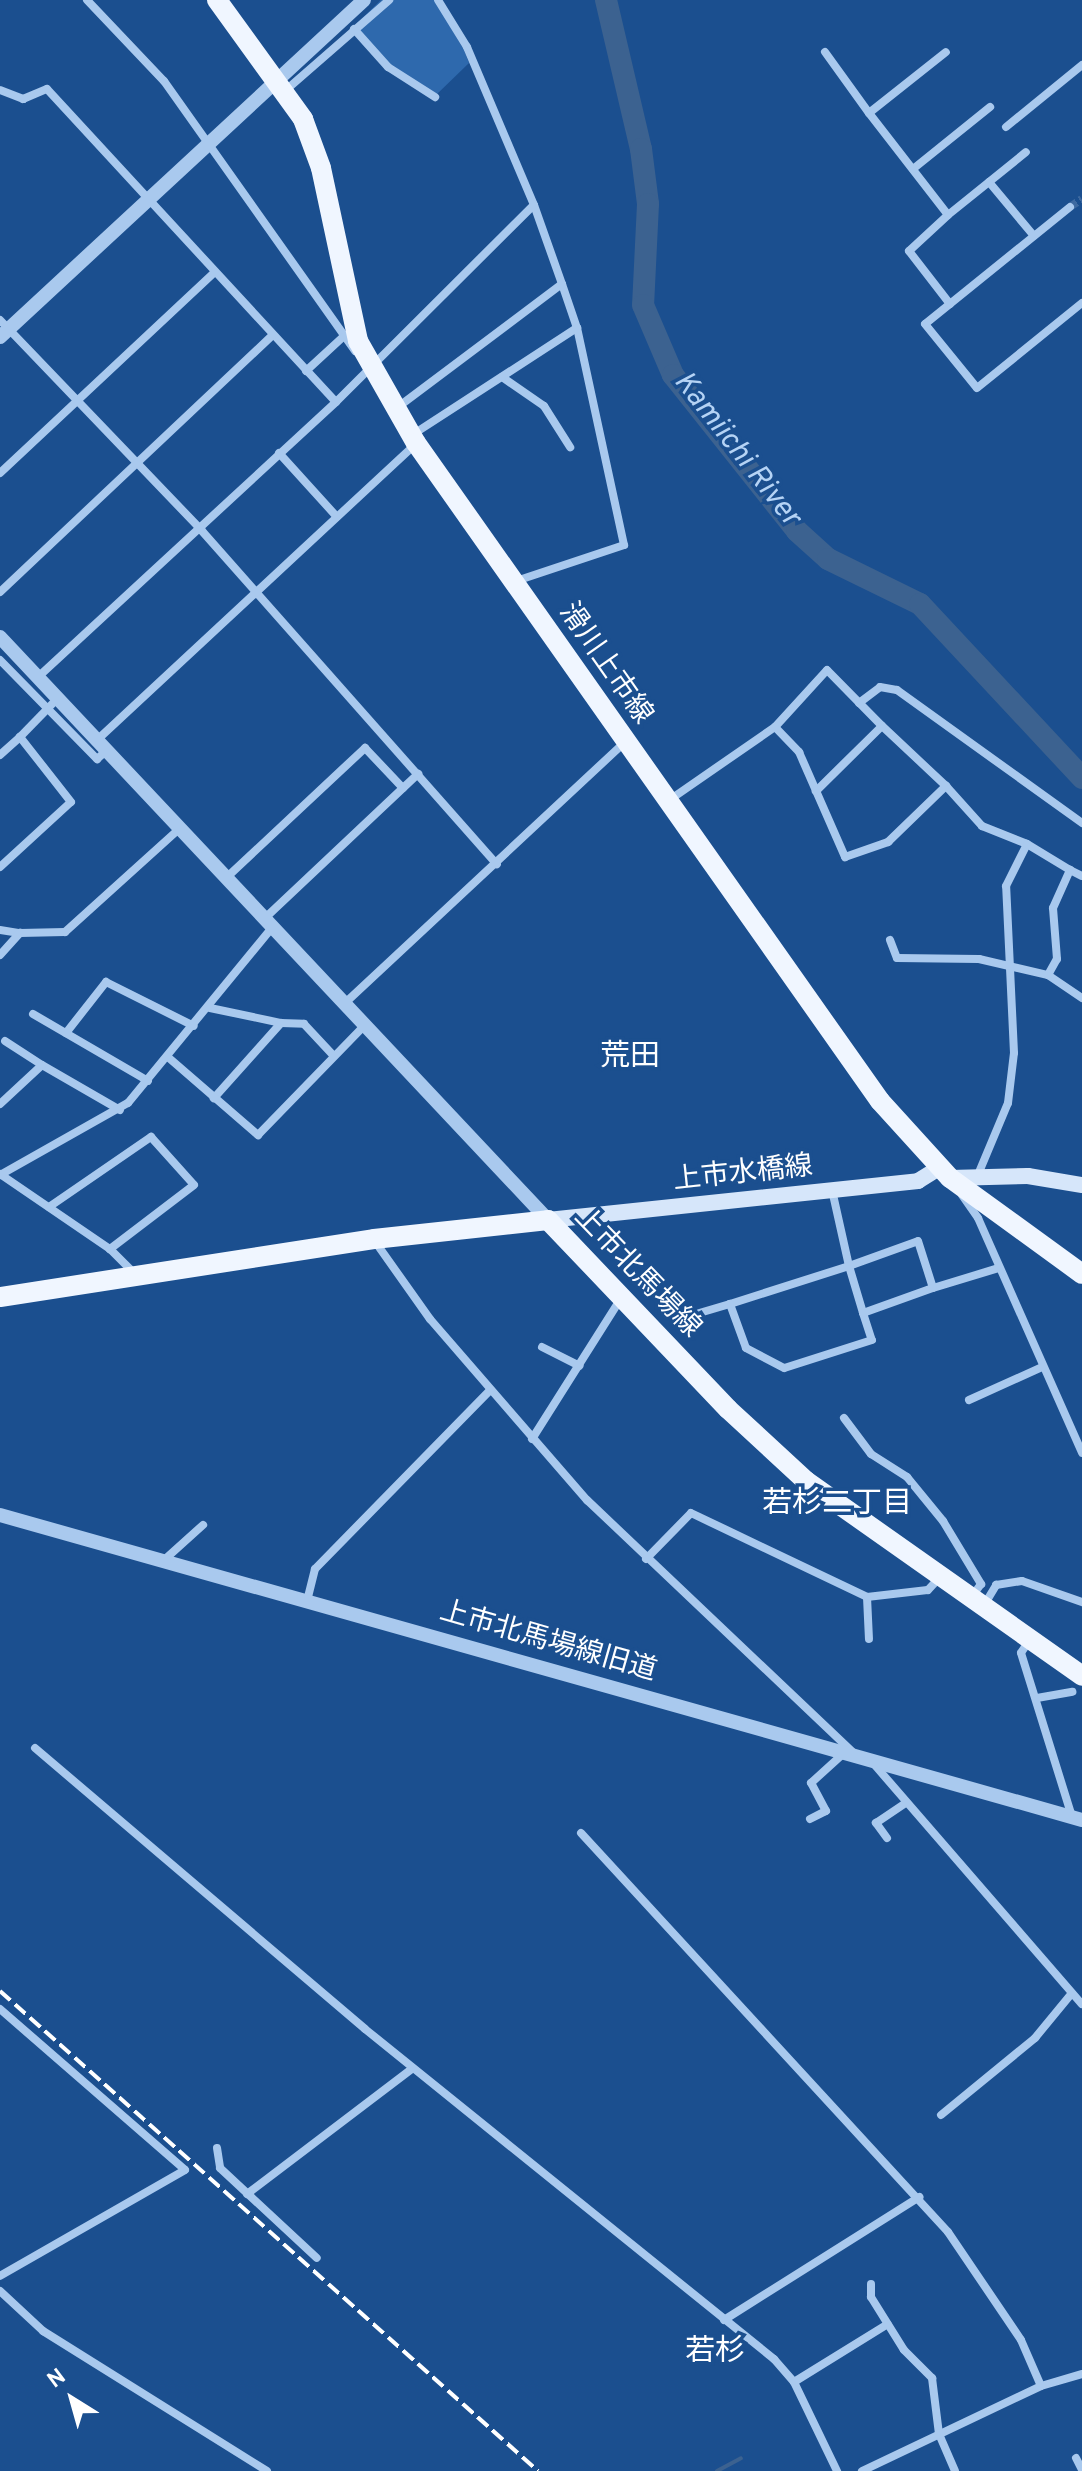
<!DOCTYPE html>
<html>
<head>
<meta charset="utf-8">
<style>
	body { margin:0 }
	#map { position:relative; width:1082px; height:2471px; overflow:hidden; background:#1b4f8f; font-family:Overpass,"Noto Sans JP",sans-serif }
	div>[style] { position:absolute }
	[style*='--x'] { left:calc(var(--x)*1px); top:calc(var(--y)*1px); width:calc(var(--w)*1px); rotate:calc(var(--a)*1deg) }
	.green>* { inset:0; background:#2e69ad }
	.stream>* { height:4px; margin:-2px; padding:0 2px; transform-origin:2px; border-radius:2px; background:#3c6290 }
	.river>* { height:22px; margin:-11px; padding:0 11px; transform-origin:11px; border-radius:11px; background:#3c6290 }
	.minor-tunnel>* { height:8px; margin-top:-4px; transform-origin:0; background:repeating-linear-gradient(90deg,#3d69a0 0 8px,transparent 0 12px) }
	.minor>* { height:8px; margin:-4px; padding:0 4px; transform-origin:4px; border-radius:4px; background:#a9c9ee }
	.tertiary>* { height:14px; margin:-7px; padding:0 7px; transform-origin:7px; border-radius:7px; background:#a9c9ee }
	.secondary>* { height:16px; margin:-8px; padding:0 8px; transform-origin:8px; border-radius:8px; background:#d6e6fa }
	.primary>* { height:20px; margin:-10px; padding:0 10px; transform-origin:10px; border-radius:10px; background:#f0f6ff }
	.rail>* { height:4px; margin-top:-2px; transform-origin:0; background:repeating-linear-gradient(90deg,#fff 0 14px,transparent 0 20px) }
	span { translate:-50% -50%; white-space:nowrap; text-align:center; line-height:1.15; -webkit-text-stroke:7px #1b4f8f; paint-order:stroke }
	.street-label { font-size:28px; color:#fff }
	.water-label { font-size:30px; color:#b5d3f5; font-style:italic }
	.neighbourhood-label { font-size:30px; color:#fff }
	.north { position:absolute; left:32px; top:2359px; width:80px; height:80px; -webkit-text-stroke:6px #1b4f8f; paint-order:stroke; rotate:323deg; font-size:22px; font-weight:700; line-height:32px; text-align:center; color:#fff }
	.north::after { content:''; display:block; margin:auto; width:28px; height:36px; background:#fff; clip-path:polygon(50% 0,100% 100%,50% 72%,0 100%) }
</style>
</head>
<body>
<div id="map">
	<div class="green">
		<div style="clip-path:polygon(381px 0,435px 0,464px 50px,469px 63px,436px 95px,393px 68px,354px 26px)"></div>
	</div>
	<div class="stream">
		<div style="--x:717;--y:2471;--w:27;--a:-28"></div>
	</div>
	<div class="river">
		<div style="--x:606;--y:0;--w:153;--a:76.8"></div>
		<div style="--x:641;--y:149;--w:55;--a:82.7"></div>
		<div style="--x:648;--y:204;--w:101;--a:92.8"></div>
		<div style="--x:643;--y:305;--w:76;--a:66.8"></div>
		<div style="--x:673;--y:375;--w:199;--a:51.5"></div>
		<div style="--x:797;--y:531;--w:42;--a:42.1"></div>
		<div style="--x:828;--y:559;--w:102;--a:26.1"></div>
		<div style="--x:920;--y:604;--w:238;--a:47"></div>
	</div>
	<div class="minor-tunnel">
		<div style="--x:1070;--y:207;--w:14;--a:-34"></div>
	</div>
	<div class="minor">
		<div style="--x:87;--y:0;--w:112;--a:46.5"></div>
		<div style="--x:164;--y:81;--w:331;--a:54.7"></div>
		<div style="--x:354;--y:29;--w:51;--a:48.2"></div>
		<div style="--x:388;--y:67;--w:56;--a:32.6"></div>
		<div style="--x:825;--y:52;--w:75;--a:54.2"></div>
		<div style="--x:869;--y:113;--w:98;--a:-38.4"></div>
		<div style="--x:0;--y:90;--w:25;--a:21"></div>
		<div style="--x:23;--y:99;--w:26;--a:-23"></div>
		<div style="--x:47;--y:89;--w:426;--a:47.3"></div>
		<div style="--x:336;--y:402;--w:408;--a:137.3"></div>
		<div style="--x:286;--y:90;--w:137;--a:-41.1"></div>
		<div style="--x:869;--y:113;--w:129;--a:52.2"></div>
		<div style="--x:948;--y:215;--w:100;--a:-38.9"></div>
		<div style="--x:1006;--y:127;--w:98;--a:-39.2"></div>
		<div style="--x:913;--y:169;--w:99;--a:-38.8"></div>
		<div style="--x:989;--y:182;--w:70;--a:50.2"></div>
		<div style="--x:1070;--y:207;--w:186;--a:141.1"></div>
		<div style="--x:925;--y:324;--w:82;--a:50.9"></div>
		<div style="--x:977;--y:388;--w:135;--a:-39"></div>
		<div style="--x:948;--y:215;--w:53;--a:137.3"></div>
		<div style="--x:909;--y:251;--w:67;--a:52.3"></div>
		<div style="--x:0;--y:320;--w:292;--a:46.2"></div>
		<div style="--x:202;--y:531;--w:445;--a:48.5"></div>
		<div style="--x:306;--y:371;--w:50;--a:-42.6"></div>
		<div style="--x:502;--y:377;--w:51;--a:34.6"></div>
		<div style="--x:544;--y:406;--w:49;--a:57.6"></div>
		<div style="--x:336;--y:402;--w:279;--a:-44.9"></div>
		<div style="--x:534;--y:205;--w:172;--a:-113"></div>
		<div style="--x:467;--y:47;--w:55;--a:-121.7"></div>
		<div style="--x:398;--y:407;--w:205;--a:-36.9"></div>
		<div style="--x:562;--y:284;--w:84;--a:-109.5"></div>
		<div style="--x:412;--y:435;--w:197;--a:-33"></div>
		<div style="--x:577;--y:328;--w:46;--a:-108.8"></div>
		<div style="--x:279;--y:453;--w:86;--a:47.8"></div>
		<div style="--x:0;--y:473;--w:294;--a:-43.1"></div>
		<div style="--x:516;--y:581;--w:114;--a:-18.4"></div>
		<div style="--x:624;--y:545;--w:222;--a:-102.2"></div>
		<div style="--x:0;--y:592;--w:374;--a:-43.3"></div>
		<div style="--x:0;--y:660;--w:139;--a:45.6"></div>
		<div style="--x:97;--y:759;--w:11;--a:-41"></div>
		<div style="--x:859;--y:703;--w:26;--a:-37"></div>
		<div style="--x:880;--y:687;--w:17;--a:10"></div>
		<div style="--x:897;--y:690;--w:228;--a:35.7"></div>
		<div style="--x:775;--y:727;--w:77;--a:-47.6"></div>
		<div style="--x:827;--y:670;--w:78;--a:45.5"></div>
		<div style="--x:96;--y:741;--w:434;--a:-42.9"></div>
		<div style="--x:0;--y:755;--w:27;--a:-42"></div>
		<div style="--x:946;--y:786;--w:54;--a:48"></div>
		<div style="--x:982;--y:826;--w:48;--a:21.8"></div>
		<div style="--x:668;--y:801;--w:130;--a:-34.7"></div>
		<div style="--x:775;--y:727;--w:35;--a:46"></div>
		<div style="--x:799;--y:752;--w:115;--a:66.3"></div>
		<div style="--x:845;--y:857;--w:46;--a:-19.2"></div>
		<div style="--x:888;--y:842;--w:81;--a:-44"></div>
		<div style="--x:946;--y:786;--w:88;--a:-136.8"></div>
		<div style="--x:882;--y:726;--w:93;--a:135.4"></div>
		<div style="--x:0;--y:867;--w:96;--a:-42.5"></div>
		<div style="--x:71;--y:802;--w:83;--a:-128.1"></div>
		<div style="--x:20;--y:737;--w:52;--a:-45.8"></div>
		<div style="--x:225;--y:879;--w:192;--a:-43.1"></div>
		<div style="--x:365;--y:748;--w:55;--a:46.5"></div>
		<div style="--x:403;--y:788;--w:21;--a:-43"></div>
		<div style="--x:264;--y:919;--w:191;--a:-43.3"></div>
		<div style="--x:0;--y:930;--w:20;--a:9"></div>
		<div style="--x:890;--y:940;--w:19;--a:69"></div>
		<div style="--x:897;--y:958;--w:82;--a:0.7"></div>
		<div style="--x:979;--y:959;--w:71;--a:13.1"></div>
		<div style="--x:1048;--y:975;--w:41;--a:34.1"></div>
		<div style="--x:0;--y:955;--w:30;--a:-48"></div>
		<div style="--x:20;--y:933;--w:45;--a:-1.3"></div>
		<div style="--x:65;--y:932;--w:152;--a:-42.1"></div>
		<div style="--x:1048;--y:975;--w:18;--a:-61"></div>
		<div style="--x:1057;--y:959;--w:51;--a:-94.5"></div>
		<div style="--x:1053;--y:908;--w:42;--a:-65.9"></div>
		<div style="--x:1070;--y:870;--w:13;--a:27"></div>
		<div style="--x:344;--y:1004;--w:384;--a:-43"></div>
		<div style="--x:210;--y:1008;--w:73;--a:11.9"></div>
		<div style="--x:281;--y:1023;--w:101;--a:131.8"></div>
		<div style="--x:33;--y:1014;--w:133;--a:30.2"></div>
		<div style="--x:281;--y:1023;--w:23;--a:2"></div>
		<div style="--x:304;--y:1024;--w:42;--a:46.9"></div>
		<div style="--x:66;--y:1033;--w:65;--a:-51.9"></div>
		<div style="--x:106;--y:982;--w:98;--a:26.6"></div>
		<div style="--x:169;--y:1058;--w:118;--a:40.9"></div>
		<div style="--x:258;--y:1135;--w:152;--a:-45.8"></div>
		<div style="--x:42;--y:1065;--w:90;--a:30"></div>
		<div style="--x:0;--y:1104;--w:57;--a:-42.9"></div>
		<div style="--x:42;--y:1065;--w:44;--a:-147"></div>
		<div style="--x:0;--y:1174;--w:133;--a:34.3"></div>
		<div style="--x:110;--y:1249;--w:37;--a:45"></div>
		<div style="--x:0;--y:1175;--w:147;--a:-29.4"></div>
		<div style="--x:128;--y:1103;--w:225;--a:-50.6"></div>
		<div style="--x:977;--y:1177;--w:80;--a:-67.3"></div>
		<div style="--x:1008;--y:1103;--w:50;--a:-83.2"></div>
		<div style="--x:1014;--y:1053;--w:167;--a:-92.7"></div>
		<div style="--x:1006;--y:886;--w:47;--a:-63.4"></div>
		<div style="--x:1027;--y:844;--w:50;--a:31.2"></div>
		<div style="--x:832;--y:1190;--w:78;--a:77.4"></div>
		<div style="--x:849;--y:1266;--w:73;--a:-19.9"></div>
		<div style="--x:918;--y:1241;--w:49;--a:72.3"></div>
		<div style="--x:933;--y:1288;--w:69;--a:-16.9"></div>
		<div style="--x:962;--y:1195;--w:28;--a:55"></div>
		<div style="--x:978;--y:1218;--w:257;--a:66.1"></div>
		<div style="--x:49;--y:1207;--w:124;--a:-34.5"></div>
		<div style="--x:151;--y:1137;--w:64;--a:48.1"></div>
		<div style="--x:194;--y:1185;--w:106;--a:142.7"></div>
		<div style="--x:374;--y:1240;--w:97;--a:54.7"></div>
		<div style="--x:430;--y:1319;--w:240;--a:49.1"></div>
		<div style="--x:587;--y:1500;--w:369;--a:43.5"></div>
		<div style="--x:863;--y:1313;--w:28;--a:72"></div>
		<div style="--x:872;--y:1340;--w:92;--a:162.3"></div>
		<div style="--x:784;--y:1368;--w:43;--a:-152.2"></div>
		<div style="--x:746;--y:1348;--w:47;--a:-110"></div>
		<div style="--x:730;--y:1304;--w:125;--a:-17.7"></div>
		<div style="--x:849;--y:1266;--w:49;--a:73.4"></div>
		<div style="--x:863;--y:1313;--w:74;--a:-19.7"></div>
		<div style="--x:679;--y:1319;--w:53;--a:-16.4"></div>
		<div style="--x:542;--y:1347;--w:42;--a:26.6"></div>
		<div style="--x:969;--y:1400;--w:80;--a:-24.3"></div>
		<div style="--x:844;--y:1418;--w:45;--a:53.1"></div>
		<div style="--x:871;--y:1454;--w:43;--a:32.6"></div>
		<div style="--x:907;--y:1477;--w:57;--a:50.7"></div>
		<div style="--x:943;--y:1521;--w:74;--a:58.9"></div>
		<div style="--x:981;--y:1584;--w:17;--a:126"></div>
		<div style="--x:532;--y:1439;--w:167;--a:-57.7"></div>
		<div style="--x:646;--y:1559;--w:64;--a:-45.6"></div>
		<div style="--x:691;--y:1513;--w:195;--a:25.5"></div>
		<div style="--x:867;--y:1597;--w:61;--a:-6.5"></div>
		<div style="--x:928;--y:1590;--w:16;--a:-47"></div>
		<div style="--x:163;--y:1561;--w:54;--a:-42"></div>
		<div style="--x:867;--y:1597;--w:42;--a:87.3"></div>
		<div style="--x:307;--y:1601;--w:33;--a:-76"></div>
		<div style="--x:315;--y:1569;--w:250;--a:-45.6"></div>
		<div style="--x:983;--y:1607;--w:26;--a:-59"></div>
		<div style="--x:996;--y:1585;--w:26;--a:-9"></div>
		<div style="--x:1022;--y:1581;--w:64;--a:19.3"></div>
		<div style="--x:1029;--y:1641;--w:14;--a:124"></div>
		<div style="--x:1021;--y:1653;--w:172;--a:72.7"></div>
		<div style="--x:1037;--y:1698;--w:36;--a:-10"></div>
		<div style="--x:35;--y:1748;--w:433;--a:40.4"></div>
		<div style="--x:365;--y:2029;--w:526;--a:38.9"></div>
		<div style="--x:774;--y:2359;--w:30;--a:49"></div>
		<div style="--x:794;--y:2382;--w:99;--a:64.2"></div>
		<div style="--x:873;--y:1763;--w:319;--a:49.1"></div>
		<div style="--x:810;--y:1819;--w:18;--a:-27"></div>
		<div style="--x:826;--y:1811;--w:32;--a:-118"></div>
		<div style="--x:811;--y:1783;--w:45;--a:-42.3"></div>
		<div style="--x:581;--y:1833;--w:542;--a:47.39"></div>
		<div style="--x:948;--y:2232;--w:130;--a:55.9"></div>
		<div style="--x:1021;--y:2340;--w:50;--a:66.5"></div>
		<div style="--x:887;--y:1838;--w:19;--a:-126"></div>
		<div style="--x:876;--y:1823;--w:34;--a:-34"></div>
		<div style="--x:0;--y:2009;--w:245;--a:41"></div>
		<div style="--x:185;--y:2170;--w:213;--a:150.2"></div>
		<div style="--x:941;--y:2115;--w:122;--a:-39.3"></div>
		<div style="--x:1035;--y:2038;--w:58;--a:-50.6"></div>
		<div style="--x:217;--y:2148;--w:20;--a:81"></div>
		<div style="--x:220;--y:2168;--w:132;--a:42.9"></div>
		<div style="--x:247;--y:2194;--w:208;--a:-37.2"></div>
		<div style="--x:871;--y:2284;--w:13;--a:90"></div>
		<div style="--x:871;--y:2297;--w:62;--a:58.1"></div>
		<div style="--x:904;--y:2350;--w:40;--a:45"></div>
		<div style="--x:932;--y:2378;--w:56;--a:82.9"></div>
		<div style="--x:939;--y:2434;--w:40;--a:66.6"></div>
		<div style="--x:0;--y:2291;--w:59;--a:42.9"></div>
		<div style="--x:43;--y:2331;--w:264;--a:32"></div>
		<div style="--x:724;--y:2320;--w:231;--a:-32.2"></div>
		<div style="--x:794;--y:2382;--w:110;--a:-31.7"></div>
		<div style="--x:1076;--y:2458;--w:13;--a:63"></div>
		<div style="--x:862;--y:2471;--w:198;--a:-25.4"></div>
		<div style="--x:1041;--y:2386;--w:43;--a:-16.3"></div>
	</div>
	<div class="tertiary">
		<div style="--x:0;--y:337;--w:496;--a:-42.8"></div>
		<div style="--x:0;--y:637;--w:800;--a:46.77"></div>
		<div style="--x:0;--y:1515;--w:1124;--a:15.74"></div>
	</div>
	<div class="secondary">
		<div style="--x:950;--y:1178;--w:78;--a:-1.5"></div>
		<div style="--x:1028;--y:1176;--w:55;--a:9.5"></div>
		<div style="--x:548;--y:1220;--w:372;--a:-6"></div>
		<div style="--x:918;--y:1181;--w:26;--a:-32"></div>
	</div>
	<div class="primary">
		<div style="--x:217;--y:0;--w:147;--a:54.1"></div>
		<div style="--x:303;--y:119;--w:52;--a:69.8"></div>
		<div style="--x:321;--y:168;--w:177;--a:77.9"></div>
		<div style="--x:358;--y:341;--w:117;--a:60.4"></div>
		<div style="--x:416;--y:443;--w:805;--a:54.81"></div>
		<div style="--x:880;--y:1101;--w:104;--a:47.7"></div>
		<div style="--x:950;--y:1178;--w:163;--a:36"></div>
		<div style="--x:0;--y:1297;--w:378;--a:-8.8"></div>
		<div style="--x:374;--y:1239;--w:175;--a:-6.2"></div>
		<div style="--x:548;--y:1220;--w:261;--a:46.4"></div>
		<div style="--x:728;--y:1409;--w:106;--a:42.7"></div>
		<div style="--x:806;--y:1481;--w:338;--a:35.2"></div>
	</div>
	<div class="rail">
		<div style="--x:0;--y:1991;--w:721;--a:41.74"></div>
	</div>
	<div class="street-label">
		<span style="left:605px;top:664px;rotate:55deg">滑川上市線</span>
		<span style="left:743px;top:1174px;rotate:-6deg">上市水橋線</span>
		<span style="left:637px;top:1273px;rotate:46deg">上市北馬場線</span>
		<span style="left:548px;top:1642px;rotate:16deg">上市北馬場線旧道</span>
	</div>
	<div class="water-label">
		<span style="left:736px;top:450px;rotate:52deg">Kamiichi River</span>
	</div>
	<div class="neighbourhood-label">
		<span style="left:630px;top:1058px">荒田</span>
		<span style="left:837px;top:1505px">若杉二丁目</span>
		<span style="left:715px;top:2353px">若杉</span>
	</div>
	<div class="north">N</div>
</div>
</body>
</html>
